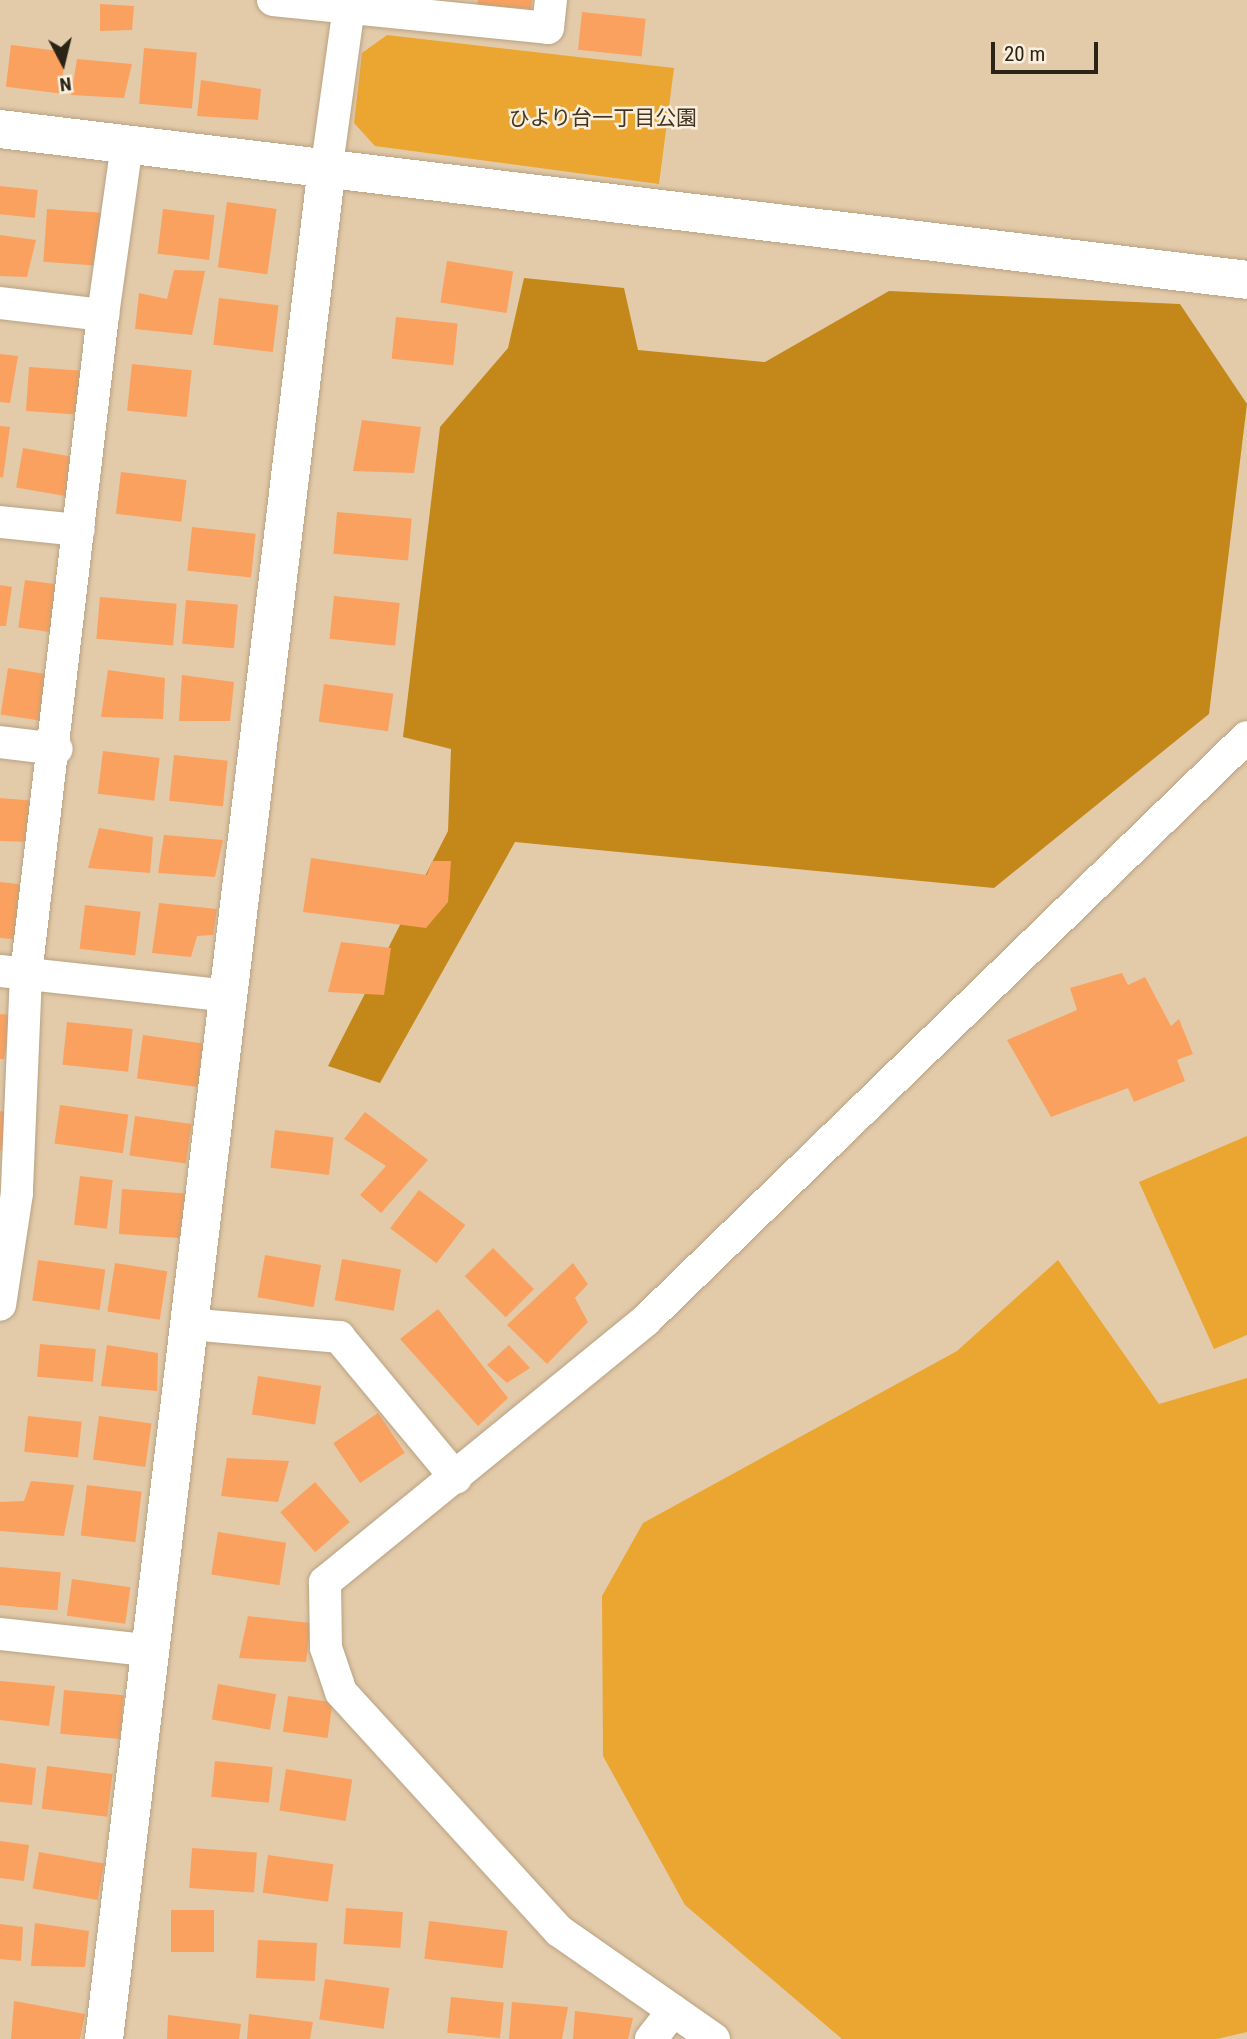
<!DOCTYPE html>
<html>
<head>
<meta charset="utf-8">
<style>
	body { margin:0 }
	#map { position:relative; width:1247px; height:2039px; overflow:hidden; background:#e3cbaa; font-family:"Roboto Condensed","Noto Sans JP",sans-serif }
	div>[style] { position:absolute }
	[style*='--x'] { left:calc(var(--x)*1px); top:calc(var(--y)*1px); width:calc(var(--w)*1px); rotate:calc(var(--a)*1deg) }
	.green>* { inset:0; background:#eaa631 }
	.forest>* { inset:0; background:#c4881a }
	.building>* { inset:0; background:#faa15f; transform-origin:0 0 }
	.roads { filter:drop-shadow(0 0 2px #b9a282) drop-shadow(0 0 2px #b9a282) }
	.minor>* { height:32px; margin:-16px; padding:0 16px; transform-origin:16px; border-radius:16px; background:#fff }
	.tertiary>* { height:38px; margin:-19px; padding:0 19px; transform-origin:19px; border-radius:19px; background:#fff }
	span { translate:-50% -50%; white-space:nowrap; text-align:center; line-height:1.15; -webkit-text-stroke:5px #faeedd; paint-order:stroke }
	.park-label { font-size:21px; color:#42341f }
	.north { position:absolute; left:28px; top:28px; width:70px; height:70px; -webkit-text-stroke:5px #faeedd; paint-order:stroke; rotate:173deg; font-size:19px; font-weight:700; line-height:28px; text-align:center; color:#2c2317 }
	.north::after { content:''; display:block; margin:auto; width:24px; height:32px; background:#2c2317; clip-path:polygon(50% 0,100% 100%,50% 72%,0 100%) }
	.scale { position:absolute; left:991px; top:42px; width:107px; height:32px; box-sizing:border-box; border:4px solid #2c2317; border-top:0; padding-left:9px; font-size:21px; line-height:24px; white-space:nowrap; color:#2c2317; -webkit-text-stroke:5px #faeedd; paint-order:stroke }
</style>
</head>
<body>
<div id="map">
	<div class="green">
		<div style="clip-path:polygon(387px 35px,674px 68px,659px 184px,375px 146px,354px 123px,362px 53px)"></div>
		<div style="clip-path:polygon(1247px 1136px,1247px 1335px,1214px 1349px,1139px 1182px)"></div>
		<div style="clip-path:polygon(1058px 1260px,1159px 1404px,1247px 1378px,1247px 2032px,1217px 2039px,842px 2039px,685px 1905px,603px 1756px,602px 1596px,643px 1523px,957px 1351px)"></div>
	</div>
	<div class="forest">
		<div style="clip-path:polygon(524px 278px,624px 288px,638px 350px,765px 362px,889px 291px,1180px 304px,1247px 404px,1209px 714px,994px 888px,515px 842px,380px 1083px,328px 1066px,448px 831px,451px 749px,403px 737px,440px 427px,508px 348px)"></div>
	</div>
	<div class="building">
		<div style="clip-path:polygon(478px 0,532px 0,531px 9px,477px 5px)"></div>
		<div style="clip-path:polygon(100px 4px,134px 6px,132px 30px,100px 31px)"></div>
		<div style="left:582px;top:12px;width:64px;height:38px;rotate:6deg"></div>
		<div style="left:11px;top:45px;width:55px;height:42px;rotate:7deg"></div>
		<div style="left:144px;top:48px;width:53px;height:56px;rotate:5deg"></div>
		<div style="clip-path:polygon(77px 59px,132px 64px,124px 98px,71px 95px)"></div>
		<div style="clip-path:polygon(201px 80px,261px 89px,258px 120px,197px 116px)"></div>
		<div style="left:0;top:186px;width:38px;height:28px;rotate:6deg"></div>
		<div style="left:227px;top:202px;width:50px;height:66px;rotate:8deg"></div>
		<div style="left:47px;top:209px;width:55px;height:53px;rotate:4deg"></div>
		<div style="left:163px;top:209px;width:52px;height:45px;rotate:7deg"></div>
		<div style="clip-path:polygon(0 235px,36px 240px,27px 277px,0 276px)"></div>
		<div style="left:447px;top:261px;width:67px;height:42px;rotate:9deg"></div>
		<div style="clip-path:polygon(174px 270px,205px 271px,192px 335px,135px 329px,139px 293px,167px 299px)"></div>
		<div style="left:219px;top:298px;width:60px;height:47px;rotate:7deg"></div>
		<div style="left:396px;top:317px;width:62px;height:42px;rotate:6deg"></div>
		<div style="clip-path:polygon(0 354px,18px 356px,10px 403px,0 402px)"></div>
		<div style="left:132px;top:364px;width:60px;height:47px;rotate:6deg"></div>
		<div style="left:29px;top:367px;width:54px;height:44px;rotate:4deg"></div>
		<div style="clip-path:polygon(362px 420px,421px 427px,414px 473px,353px 471px)"></div>
		<div style="clip-path:polygon(0 426px,10px 427px,3px 478px,0 477px)"></div>
		<div style="left:23px;top:448px;width:54px;height:40px;rotate:10deg"></div>
		<div style="left:121px;top:472px;width:66px;height:42px;rotate:7deg"></div>
		<div style="left:337px;top:512px;width:75px;height:42px;rotate:5deg"></div>
		<div style="left:192px;top:527px;width:64px;height:44px;rotate:6deg"></div>
		<div style="left:25px;top:580px;width:35px;height:48px;rotate:8deg"></div>
		<div style="clip-path:polygon(0 585px,12px 587px,6px 626px,0 626px)"></div>
		<div style="left:334px;top:596px;width:66px;height:43px;rotate:6deg"></div>
		<div style="left:100px;top:597px;width:77px;height:42px;rotate:5deg"></div>
		<div style="left:186px;top:600px;width:52px;height:44px;rotate:5deg"></div>
		<div style="left:8px;top:668px;width:44px;height:47px;rotate:9deg"></div>
		<div style="clip-path:polygon(108px 670px,165px 678px,163px 719px,101px 717px)"></div>
		<div style="clip-path:polygon(182px 675px,234px 682px,230px 721px,179px 721px)"></div>
		<div style="left:324px;top:684px;width:70px;height:38px;rotate:8deg"></div>
		<div style="left:103px;top:751px;width:57px;height:43px;rotate:7deg"></div>
		<div style="left:174px;top:755px;width:54px;height:46px;rotate:6deg"></div>
		<div style="clip-path:polygon(0 798px,37px 801px,31px 842px,0 841px)"></div>
		<div style="clip-path:polygon(99px 828px,153px 837px,150px 873px,88px 868px)"></div>
		<div style="clip-path:polygon(164px 835px,223px 840px,215px 877px,158px 873px)"></div>
		<div style="clip-path:polygon(311px 858px,427px 875px,432px 861px,451px 861px,448px 902px,426px 928px,303px 912px)"></div>
		<div style="clip-path:polygon(0 882px,35px 886px,25px 940px,0 938px)"></div>
		<div style="clip-path:polygon(159px 903px,217px 909px,213px 935px,197px 936px,191px 957px,152px 953px)"></div>
		<div style="left:85px;top:905px;width:56px;height:44px;rotate:7deg"></div>
		<div style="clip-path:polygon(341px 942px,391px 948px,384px 995px,328px 992px)"></div>
		<div style="clip-path:polygon(1122px 973px,1128px 985px,1145px 977px,1171px 1026px,1179px 1019px,1193px 1054px,1177px 1060px,1185px 1081px,1134px 1102px,1128px 1088px,1051px 1117px,1007px 1040px,1077px 1010px,1070px 988px)"></div>
		<div style="clip-path:polygon(0 1014px,11px 1015px,4px 1059px,0 1059px)"></div>
		<div style="left:67px;top:1022px;width:66px;height:43px;rotate:6deg"></div>
		<div style="left:143px;top:1035px;width:66px;height:44px;rotate:8deg"></div>
		<div style="left:60px;top:1105px;width:69px;height:39px;rotate:8deg"></div>
		<div style="clip-path:polygon(0 1111px,8px 1113px,1px 1151px,0 1151px)"></div>
		<div style="clip-path:polygon(365px 1112px,428px 1160px,381px 1213px,360px 1195px,386px 1166px,344px 1139px)"></div>
		<div style="left:135px;top:1116px;width:57px;height:40px;rotate:8deg"></div>
		<div style="left:275px;top:1130px;width:59px;height:38px;rotate:7deg"></div>
		<div style="left:80px;top:1176px;width:33px;height:49px;rotate:7deg"></div>
		<div style="left:122px;top:1189px;width:67px;height:45px;rotate:4deg"></div>
		<div style="left:419px;top:1190px;width:58px;height:48px;rotate:37deg"></div>
		<div style="left:493px;top:1248px;width:58px;height:40px;rotate:45deg"></div>
		<div style="left:265px;top:1255px;width:57px;height:43px;rotate:10deg"></div>
		<div style="left:342px;top:1259px;width:60px;height:42px;rotate:10deg"></div>
		<div style="left:38px;top:1260px;width:68px;height:41px;rotate:8deg"></div>
		<div style="left:115px;top:1263px;width:53px;height:49px;rotate:9deg"></div>
		<div style="clip-path:polygon(573px 1263px,588px 1284px,575px 1298px,588px 1322px,547px 1364px,507px 1325px)"></div>
		<div style="clip-path:polygon(438px 1309px,508px 1398px,478px 1426px,400px 1339px)"></div>
		<div style="left:40px;top:1344px;width:56px;height:33px;rotate:5deg"></div>
		<div style="clip-path:polygon(107px 1345px,158px 1353px,157px 1391px,101px 1386px)"></div>
		<div style="clip-path:polygon(509px 1345px,530px 1368px,507px 1383px,487px 1365px)"></div>
		<div style="left:258px;top:1376px;width:64px;height:39px;rotate:9deg"></div>
		<div style="left:378px;top:1413px;width:48px;height:54px;rotate:56deg"></div>
		<div style="left:28px;top:1416px;width:54px;height:36px;rotate:6deg"></div>
		<div style="left:99px;top:1416px;width:53px;height:44px;rotate:8deg"></div>
		<div style="clip-path:polygon(227px 1458px,289px 1461px,278px 1502px,221px 1496px)"></div>
		<div style="clip-path:polygon(31px 1481px,74px 1485px,64px 1536px,0 1531px,0 1502px,24px 1501px)"></div>
		<div style="left:315px;top:1482px;width:53px;height:46px;rotate:49deg"></div>
		<div style="left:87px;top:1485px;width:55px;height:51px;rotate:7deg"></div>
		<div style="left:218px;top:1532px;width:69px;height:43px;rotate:9deg"></div>
		<div style="left:0;top:1567px;width:61px;height:38px;rotate:5deg"></div>
		<div style="left:72px;top:1579px;width:59px;height:37px;rotate:8deg"></div>
		<div style="clip-path:polygon(248px 1616px,311px 1623px,306px 1662px,239px 1658px)"></div>
		<div style="clip-path:polygon(0 1681px,55px 1686px,49px 1726px,0 1720px)"></div>
		<div style="left:218px;top:1684px;width:59px;height:36px;rotate:10deg"></div>
		<div style="left:64px;top:1690px;width:60px;height:44px;rotate:5deg"></div>
		<div style="left:288px;top:1696px;width:45px;height:36px;rotate:8deg"></div>
		<div style="left:215px;top:1761px;width:58px;height:36px;rotate:6deg"></div>
		<div style="clip-path:polygon(0 1763px,36px 1768px,32px 1805px,0 1802px)"></div>
		<div style="left:47px;top:1766px;width:66px;height:43px;rotate:7deg"></div>
		<div style="left:286px;top:1769px;width:67px;height:42px;rotate:9deg"></div>
		<div style="clip-path:polygon(0 1841px,29px 1845px,24px 1881px,0 1878px)"></div>
		<div style="left:192px;top:1848px;width:65px;height:40px;rotate:4deg"></div>
		<div style="left:39px;top:1852px;width:66px;height:37px;rotate:10deg"></div>
		<div style="left:268px;top:1855px;width:66px;height:38px;rotate:8deg"></div>
		<div style="left:346px;top:1908px;width:57px;height:36px;rotate:4deg"></div>
		<div style="left:171px;top:1910px;width:43px;height:42px"></div>
		<div style="left:429px;top:1921px;width:79px;height:38px;rotate:7deg"></div>
		<div style="clip-path:polygon(35px 1923px,89px 1931px,85px 1967px,31px 1966px)"></div>
		<div style="clip-path:polygon(0 1924px,23px 1927px,21px 1961px,0 1959px)"></div>
		<div style="left:258px;top:1940px;width:59px;height:38px;rotate:3deg"></div>
		<div style="left:325px;top:1979px;width:65px;height:41px;rotate:8deg"></div>
		<div style="left:451px;top:1997px;width:53px;height:36px;rotate:6deg"></div>
		<div style="clip-path:polygon(14px 2001px,85px 2014px,80px 2039px,11px 2039px)"></div>
		<div style="clip-path:polygon(512px 2002px,568px 2007px,562px 2039px,509px 2039px)"></div>
		<div style="clip-path:polygon(575px 2011px,633px 2018px,628px 2039px,573px 2039px)"></div>
		<div style="clip-path:polygon(249px 2014px,313px 2022px,310px 2039px,247px 2039px)"></div>
		<div style="clip-path:polygon(168px 2015px,241px 2024px,239px 2039px,167px 2039px)"></div>
	</div>
	<div class="roads">
		<div class="minor">
			<div style="--x:273;--y:0;--w:276;--a:5.8"></div>
			<div style="--x:548;--y:28;--w:28;--a:-84"></div>
			<div style="--x:327;--y:165;--w:167;--a:-82.1"></div>
			<div style="--x:0;--y:303;--w:104;--a:6.6"></div>
			<div style="--x:103;--y:315;--w:663;--a:96.66"></div>
			<div style="--x:26;--y:974;--w:219;--a:92.4"></div>
			<div style="--x:17;--y:1193;--w:113;--a:98.6"></div>
			<div style="--x:103;--y:315;--w:172;--a:-82"></div>
			<div style="--x:0;--y:522;--w:79;--a:5.8"></div>
			<div style="--x:0;--y:742;--w:57;--a:7"></div>
			<div style="--x:0;--y:971;--w:230;--a:6.2"></div>
			<div style="--x:188;--y:1324;--w:152;--a:4.9"></div>
			<div style="--x:339;--y:1337;--w:183;--a:50.3"></div>
			<div style="--x:0;--y:1634;--w:154;--a:6.3"></div>
			<div style="--x:651;--y:2039;--w:36;--a:-52"></div>
			<div style="--x:714;--y:2039;--w:189;--a:-145.1"></div>
			<div style="--x:559;--y:1931;--w:323;--a:-132.4"></div>
			<div style="--x:341;--y:1692;--w:46;--a:-108.8"></div>
			<div style="--x:326;--y:1648;--w:66;--a:-90.9"></div>
			<div style="--x:325;--y:1582;--w:414;--a:-39.2"></div>
			<div style="--x:646;--y:1320;--w:837;--a:-44.13"></div>
		</div>
		<div class="tertiary">
			<div style="--x:0;--y:129;--w:1256;--a:6.9"></div>
			<div style="--x:104;--y:2039;--w:1887;--a:-83.21"></div>
		</div>
	</div>
	<div class="park-label">
		<span style="left:603px;top:118px">ひより台一丁目公園</span>
	</div>
	<div class="north">N</div>
	<div class="scale">20 m</div>
</div>
</body>
</html>
